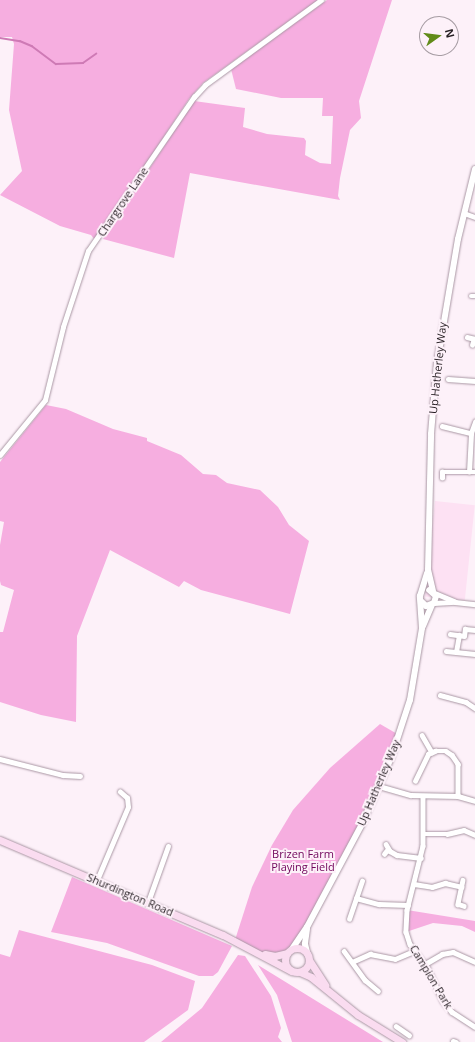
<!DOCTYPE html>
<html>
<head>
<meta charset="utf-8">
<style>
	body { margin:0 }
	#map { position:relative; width:475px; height:1042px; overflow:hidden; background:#fdf1f9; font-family:"Open Sans",sans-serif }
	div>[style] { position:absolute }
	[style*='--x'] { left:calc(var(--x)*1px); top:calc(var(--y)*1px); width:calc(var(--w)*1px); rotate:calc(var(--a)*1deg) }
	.built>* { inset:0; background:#fde1f3; transform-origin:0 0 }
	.green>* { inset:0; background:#f6aee0 }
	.stream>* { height:1.5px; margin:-0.75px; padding:0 0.75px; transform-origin:0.75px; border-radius:0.75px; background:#ce7ab5 }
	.roads { filter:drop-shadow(0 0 1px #aa97a4) drop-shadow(0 0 1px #aa97a4) }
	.street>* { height:4.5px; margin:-2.25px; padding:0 2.25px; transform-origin:2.25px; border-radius:2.25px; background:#fff }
	.secondary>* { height:6px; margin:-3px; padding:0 3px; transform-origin:3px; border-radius:3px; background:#fff }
	.primary>* { height:7px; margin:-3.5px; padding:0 3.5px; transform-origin:3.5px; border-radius:3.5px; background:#fadcf0 }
	.primary>.ring { margin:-3.5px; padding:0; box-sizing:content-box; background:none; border:7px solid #fadcf0; border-radius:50% }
	span { translate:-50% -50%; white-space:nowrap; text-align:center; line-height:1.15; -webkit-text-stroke:4px #fdf1f9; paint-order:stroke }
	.street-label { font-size:11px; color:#241d21 }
	.park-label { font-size:11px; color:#70055b }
	.north { position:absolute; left:419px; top:16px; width:40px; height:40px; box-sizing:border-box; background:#fdf1f9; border:1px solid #a69ca3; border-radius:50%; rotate:76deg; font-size:11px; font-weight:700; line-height:16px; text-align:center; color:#241d21 }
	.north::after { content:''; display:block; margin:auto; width:14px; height:18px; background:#618b19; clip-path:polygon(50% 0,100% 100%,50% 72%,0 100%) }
</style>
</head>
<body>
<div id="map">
	<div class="built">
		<div style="left:435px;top:501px;width:40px;height:96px;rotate:6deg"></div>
	</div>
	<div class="green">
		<div style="clip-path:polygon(0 0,318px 0,203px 83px,189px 99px,95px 240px,91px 235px,60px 226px,0 195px,22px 171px,9px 110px,14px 44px,12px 37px,0 37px)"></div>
		<div style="clip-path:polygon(327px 0,392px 0,359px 101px,361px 118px,350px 130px,340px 178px,338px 196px,340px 200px,190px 173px,174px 258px,103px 239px,194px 101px,245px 108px,243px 127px,267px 134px,304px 138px,306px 141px,305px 155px,320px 163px,331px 164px,333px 116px,322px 116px,323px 98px,281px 98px,236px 89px,231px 69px)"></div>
		<div style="clip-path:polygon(46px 405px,66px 409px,113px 429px,114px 435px,113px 429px,147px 438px,147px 441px,181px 455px,203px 474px,216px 475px,227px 483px,260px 490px,278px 507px,289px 525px,309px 541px,290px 614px,201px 590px,184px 581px,179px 587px,110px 550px,77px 636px,76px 722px,41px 715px,0 702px,0 632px,3px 632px,14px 590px,1px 585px,0 581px,0 545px,4px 522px,0 521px,0 462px)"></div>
		<div style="clip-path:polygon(380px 724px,399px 735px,379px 786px,292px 949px,287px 953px,259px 952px,235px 940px,252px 887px,272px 845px,293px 810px,330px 768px)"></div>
		<div style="clip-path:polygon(72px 877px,232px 946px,218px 972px,213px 976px,199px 976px,107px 943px,51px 932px)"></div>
		<div style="clip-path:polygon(407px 910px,475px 921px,475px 932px,462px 926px,433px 923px,406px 932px)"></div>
		<div style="clip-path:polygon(19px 930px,152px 965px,195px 981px,188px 1010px,144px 1042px,0 1042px,0 954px,10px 957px)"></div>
		<div style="clip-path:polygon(238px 955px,245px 956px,271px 996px,281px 1028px,278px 1037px,282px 1042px,161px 1042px,202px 1008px)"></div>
		<div style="clip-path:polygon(258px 965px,383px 1042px,292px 1042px,277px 995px)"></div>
	</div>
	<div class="stream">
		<div style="--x:0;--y:38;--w:20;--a:9"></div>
		<div style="--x:20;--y:41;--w:13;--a:23"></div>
		<div style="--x:32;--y:46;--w:30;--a:37"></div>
		<div style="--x:56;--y:64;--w:27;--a:-2"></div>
		<div style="--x:83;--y:63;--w:16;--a:-35"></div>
	</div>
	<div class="roads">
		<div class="street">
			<div style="--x:464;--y:213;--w:12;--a:20"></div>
			<div style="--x:471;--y:296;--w:4;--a:0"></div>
			<div style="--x:467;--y:337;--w:8;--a:14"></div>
			<div style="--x:472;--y:345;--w:6;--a:-72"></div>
			<div style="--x:448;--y:379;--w:27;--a:4"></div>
			<div style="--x:442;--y:426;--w:30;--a:14"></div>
			<div style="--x:0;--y:455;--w:71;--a:-50.7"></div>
			<div style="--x:45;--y:400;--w:75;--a:-76.1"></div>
			<div style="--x:63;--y:327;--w:80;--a:-71.8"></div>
			<div style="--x:88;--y:251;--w:187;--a:-55.5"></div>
			<div style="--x:194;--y:97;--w:16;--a:-47"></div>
			<div style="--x:205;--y:85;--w:144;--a:-36.2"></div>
			<div style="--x:469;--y:472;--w:39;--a:-87"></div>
			<div style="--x:471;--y:433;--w:12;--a:-70"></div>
			<div style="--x:442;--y:478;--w:6;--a:-90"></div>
			<div style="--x:442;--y:472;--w:33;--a:0"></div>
			<div style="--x:435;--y:593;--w:21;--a:23"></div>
			<div style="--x:434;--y:603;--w:21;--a:-3"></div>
			<div style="--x:455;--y:602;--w:20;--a:6"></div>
			<div style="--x:450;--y:634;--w:14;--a:8"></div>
			<div style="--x:464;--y:636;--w:7;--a:-82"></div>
			<div style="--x:465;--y:629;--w:10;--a:6"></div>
			<div style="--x:446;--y:651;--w:29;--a:6"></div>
			<div style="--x:456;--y:652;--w:17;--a:-80"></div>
			<div style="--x:440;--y:695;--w:27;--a:15"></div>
			<div style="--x:466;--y:702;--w:11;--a:34"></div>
			<div style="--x:422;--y:735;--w:20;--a:60"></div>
			<div style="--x:0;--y:759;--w:65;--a:14.3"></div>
			<div style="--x:63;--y:775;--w:17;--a:3"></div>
			<div style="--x:415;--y:781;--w:30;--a:-64"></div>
			<div style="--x:428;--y:754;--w:8;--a:-23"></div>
			<div style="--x:435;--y:751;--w:11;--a:0"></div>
			<div style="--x:446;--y:751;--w:7;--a:34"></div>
			<div style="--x:452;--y:755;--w:11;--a:56"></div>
			<div style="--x:458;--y:764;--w:32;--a:90"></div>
			<div style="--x:379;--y:786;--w:33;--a:16"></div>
			<div style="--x:411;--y:795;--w:47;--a:1.2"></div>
			<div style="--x:458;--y:796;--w:18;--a:16"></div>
			<div style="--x:423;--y:797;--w:49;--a:90"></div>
			<div style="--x:423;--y:846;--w:66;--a:104"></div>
			<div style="--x:407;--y:910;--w:22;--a:93"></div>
			<div style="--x:406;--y:932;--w:13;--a:72"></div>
			<div style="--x:410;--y:944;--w:31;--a:54"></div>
			<div style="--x:428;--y:969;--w:35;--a:65"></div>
			<div style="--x:443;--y:1001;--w:14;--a:51"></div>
			<div style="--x:452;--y:1012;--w:27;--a:33"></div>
			<div style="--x:424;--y:834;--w:23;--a:0"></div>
			<div style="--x:447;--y:834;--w:17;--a:-13"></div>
			<div style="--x:464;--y:830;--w:12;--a:24"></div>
			<div style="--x:386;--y:844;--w:8;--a:60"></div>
			<div style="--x:390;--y:851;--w:8;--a:30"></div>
			<div style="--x:397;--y:855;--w:24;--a:7"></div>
			<div style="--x:384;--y:854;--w:6;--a:-51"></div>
			<div style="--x:97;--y:880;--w:79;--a:-67"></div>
			<div style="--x:128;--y:807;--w:9;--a:-96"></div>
			<div style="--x:127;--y:798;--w:9;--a:-139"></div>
			<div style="--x:463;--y:880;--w:25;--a:102"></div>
			<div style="--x:458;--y:904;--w:6;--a:18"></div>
			<div style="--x:414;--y:884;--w:18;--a:9"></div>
			<div style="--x:432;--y:887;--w:14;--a:-17"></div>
			<div style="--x:445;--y:883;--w:17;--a:13"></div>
			<div style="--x:356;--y:898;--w:24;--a:15"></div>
			<div style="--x:379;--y:904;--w:29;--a:2"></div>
			<div style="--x:148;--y:902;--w:59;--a:-70.3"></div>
			<div style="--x:349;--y:919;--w:40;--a:-71.1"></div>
			<div style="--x:344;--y:951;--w:36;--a:54"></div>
			<div style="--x:365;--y:980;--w:17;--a:40"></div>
			<div style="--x:352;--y:962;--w:20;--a:-24"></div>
			<div style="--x:370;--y:954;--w:25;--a:11"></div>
			<div style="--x:395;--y:959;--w:21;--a:-23"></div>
			<div style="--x:425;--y:964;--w:20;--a:-30"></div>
			<div style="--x:442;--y:954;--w:11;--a:-10"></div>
			<div style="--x:453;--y:952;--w:24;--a:24"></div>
			<div style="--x:396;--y:1026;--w:16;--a:35"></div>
			<div style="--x:453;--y:1041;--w:3;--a:18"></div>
		</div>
		<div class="secondary">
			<div style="--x:433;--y:591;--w:22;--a:-103"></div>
			<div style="--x:428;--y:570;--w:136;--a:-88.7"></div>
			<div style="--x:431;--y:434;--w:71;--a:-85.2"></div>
			<div style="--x:437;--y:363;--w:126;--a:-80.4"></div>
			<div style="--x:458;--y:239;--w:72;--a:-76.3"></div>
			<div style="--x:421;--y:601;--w:7;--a:45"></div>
			<div style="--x:426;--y:606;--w:9;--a:-21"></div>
			<div style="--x:434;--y:603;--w:7;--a:-74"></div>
			<div style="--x:436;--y:596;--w:9;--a:-139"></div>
			<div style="--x:423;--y:626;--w:23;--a:-67"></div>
			<div style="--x:307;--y:929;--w:15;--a:98"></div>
			<div style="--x:305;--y:944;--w:12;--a:76"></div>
			<div style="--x:292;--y:949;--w:27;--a:-56"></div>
			<div style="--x:307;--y:927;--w:117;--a:-61.9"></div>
			<div style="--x:362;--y:824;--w:72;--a:-66.3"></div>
			<div style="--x:391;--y:758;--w:61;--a:-71.9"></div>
			<div style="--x:410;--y:700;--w:73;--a:-80.5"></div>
			<div style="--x:422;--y:628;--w:32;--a:-94"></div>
			<div style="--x:420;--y:596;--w:24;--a:-73"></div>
		</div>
		<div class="primary">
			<div style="--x:0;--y:840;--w:242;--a:23.1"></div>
			<div style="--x:223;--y:935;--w:77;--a:27.9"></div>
			<div class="ring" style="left:285px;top:948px;width:17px;height:17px"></div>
			<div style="--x:265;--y:954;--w:10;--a:11"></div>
			<div style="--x:275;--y:956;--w:12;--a:-14"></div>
			<div style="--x:309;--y:960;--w:30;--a:57"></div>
			<div style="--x:300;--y:972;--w:12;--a:24"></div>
			<div style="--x:311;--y:977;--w:60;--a:39"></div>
			<div style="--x:358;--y:1015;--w:52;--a:31.5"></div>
		</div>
	</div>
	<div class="street-label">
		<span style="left:123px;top:202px;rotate:-56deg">Chargrove Lane</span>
		<span style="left:438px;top:368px;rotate:-84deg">Up Hatherley Way</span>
		<span style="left:379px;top:783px;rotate:-67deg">Up Hatherley Way</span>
		<span style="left:130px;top:895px;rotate:23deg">Shurdington Road</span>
		<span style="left:431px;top:977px;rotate:59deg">Campion Park</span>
	</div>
	<div class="park-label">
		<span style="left:303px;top:861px">Brizen Farm<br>Playing Field</span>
	</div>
	<div class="north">N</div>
</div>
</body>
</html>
